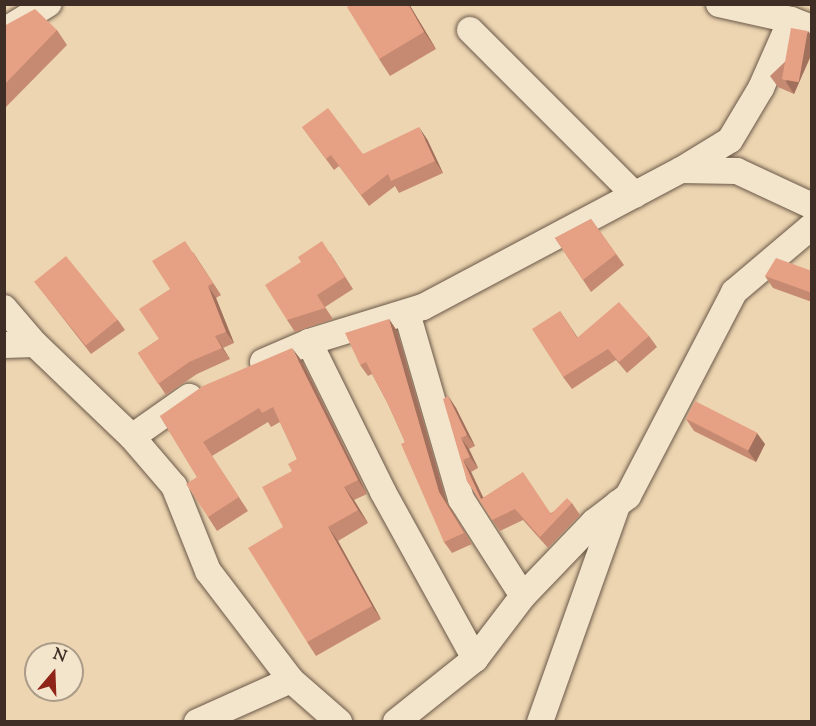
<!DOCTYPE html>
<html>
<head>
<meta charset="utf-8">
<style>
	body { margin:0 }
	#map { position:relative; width:816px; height:726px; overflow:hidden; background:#edd5b1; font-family:"Sorts Mill Goudy",serif }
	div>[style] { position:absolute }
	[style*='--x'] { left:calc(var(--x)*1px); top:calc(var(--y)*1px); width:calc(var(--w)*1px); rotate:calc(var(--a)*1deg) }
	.roads { filter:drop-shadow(0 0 2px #6a5848) drop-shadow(0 0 2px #6a5848) }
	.street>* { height:26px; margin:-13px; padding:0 13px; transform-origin:13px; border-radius:13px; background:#f3e4cc }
	.wall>* { inset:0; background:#c68a72 }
	.shaded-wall>* { inset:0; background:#a1715d }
	.building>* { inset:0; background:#e6a185; transform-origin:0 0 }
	span { translate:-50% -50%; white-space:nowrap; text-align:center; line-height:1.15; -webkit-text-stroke:4.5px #f3e4cc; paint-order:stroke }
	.frame { position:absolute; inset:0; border:6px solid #3f2e25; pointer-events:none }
	.north { position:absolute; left:24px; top:642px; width:60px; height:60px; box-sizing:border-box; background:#f3e4cc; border:2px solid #ab9b89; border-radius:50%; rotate:19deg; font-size:16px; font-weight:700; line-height:24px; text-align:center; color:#3f2e25 }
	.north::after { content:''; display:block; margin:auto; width:21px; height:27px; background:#8f2418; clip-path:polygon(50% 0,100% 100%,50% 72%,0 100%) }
</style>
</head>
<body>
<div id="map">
	<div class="roads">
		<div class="street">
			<div style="--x:719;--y:4;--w:74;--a:12.5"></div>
			<div style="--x:791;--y:20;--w:22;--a:21"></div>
			<div style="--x:470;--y:30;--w:233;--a:45"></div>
			<div style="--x:4;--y:31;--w:52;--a:-31.5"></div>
			<div style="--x:681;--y:170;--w:57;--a:-31.5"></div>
			<div style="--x:730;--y:140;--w:61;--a:-59.2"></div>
			<div style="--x:761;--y:88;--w:74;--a:-66.2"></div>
			<div style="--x:4;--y:308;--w:48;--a:49.3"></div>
			<div style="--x:35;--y:344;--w:134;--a:43.8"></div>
			<div style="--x:132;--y:437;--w:65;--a:49.4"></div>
			<div style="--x:174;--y:486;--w:92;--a:68.2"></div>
			<div style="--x:208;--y:571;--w:137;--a:52.7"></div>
			<div style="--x:291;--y:680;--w:64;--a:41.2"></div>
			<div style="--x:407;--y:313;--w:194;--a:73.8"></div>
			<div style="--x:461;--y:499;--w:115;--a:57.4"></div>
			<div style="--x:309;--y:342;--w:167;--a:63.7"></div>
			<div style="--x:383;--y:492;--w:191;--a:61.1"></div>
			<div style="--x:4;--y:345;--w:31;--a:-2"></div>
			<div style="--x:263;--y:362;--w:50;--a:-23.5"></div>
			<div style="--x:309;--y:342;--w:119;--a:-17.1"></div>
			<div style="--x:423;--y:307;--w:292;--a:-28"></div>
			<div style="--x:681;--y:170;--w:56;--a:1"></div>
			<div style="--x:737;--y:171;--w:83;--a:25"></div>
			<div style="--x:132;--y:437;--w:70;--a:-35.1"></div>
			<div style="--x:197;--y:722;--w:103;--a:-24.1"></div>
			<div style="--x:396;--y:722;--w:101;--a:-38.6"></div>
			<div style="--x:475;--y:659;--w:79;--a:-52.7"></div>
			<div style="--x:523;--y:596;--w:103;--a:-46.2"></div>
			<div style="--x:594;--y:522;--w:43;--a:-37.4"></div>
			<div style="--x:628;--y:496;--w:230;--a:-62.5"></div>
			<div style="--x:734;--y:292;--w:102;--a:-40.2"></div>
			<div style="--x:540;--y:722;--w:232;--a:-70.4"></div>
		</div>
	</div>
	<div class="wall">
		<div style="clip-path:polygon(409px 4px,436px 49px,390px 76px,379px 59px)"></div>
		<div style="clip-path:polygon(4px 26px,57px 30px,67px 45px,4px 109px)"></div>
		<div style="clip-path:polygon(812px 36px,812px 53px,794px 94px,778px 87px,770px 76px)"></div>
		<div style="clip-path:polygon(302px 127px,363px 154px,427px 139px,443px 173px,399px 193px,395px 186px,369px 206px,339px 166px,334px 170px)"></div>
		<div style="clip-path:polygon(591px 219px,624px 265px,591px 292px,555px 238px)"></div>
		<div style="clip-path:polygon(193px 252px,221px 295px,216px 298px,234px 343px,223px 348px,230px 359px,197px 374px,166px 395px,138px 353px,159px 339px)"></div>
		<div style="clip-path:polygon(330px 253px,353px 289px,325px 307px,333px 319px,295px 332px,287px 320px)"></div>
		<div style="clip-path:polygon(812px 271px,812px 302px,773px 288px,765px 276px)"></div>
		<div style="clip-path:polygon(34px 281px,118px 320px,125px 330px,91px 354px)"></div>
		<div style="clip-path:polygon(560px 311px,578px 338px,649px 336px,657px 347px,627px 373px,616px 360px,572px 389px,563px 377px)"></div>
		<div style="clip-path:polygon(389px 319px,397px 331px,447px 503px,472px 544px,452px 553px,444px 542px,405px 442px,388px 404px,372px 374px,368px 376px,360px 365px)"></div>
		<div style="clip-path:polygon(302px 361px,367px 494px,354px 500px,368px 523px,338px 541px,381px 619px,316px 656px,307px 642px,283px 527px,292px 471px,297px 459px,280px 422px,271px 427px,268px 422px,212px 456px,248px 511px,217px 531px,208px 517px,197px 477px,160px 416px)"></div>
		<div style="clip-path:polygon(448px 396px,456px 408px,475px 446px,469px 449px,478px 468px,471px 472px,483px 497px,551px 513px,572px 503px,580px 515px,548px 548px,523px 520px,500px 531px,492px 520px,467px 481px)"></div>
		<div style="clip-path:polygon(686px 419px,765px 444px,756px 462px,694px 431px)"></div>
	</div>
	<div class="shaded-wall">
		<div style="clip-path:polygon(408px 4px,409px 4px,436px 49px,424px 32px)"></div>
		<div style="clip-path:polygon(808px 31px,812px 36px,812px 53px,794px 94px,786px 82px)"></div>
		<div style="clip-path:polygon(419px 127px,427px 139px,443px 173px,435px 161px)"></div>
		<div style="clip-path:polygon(208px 286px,216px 298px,234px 343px,226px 332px)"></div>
		<div style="clip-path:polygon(389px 319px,397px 331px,447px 503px,472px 544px,439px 492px)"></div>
		<div style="clip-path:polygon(215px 336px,223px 348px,230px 359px,222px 348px)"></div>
		<div style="clip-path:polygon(292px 348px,302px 361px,367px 494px,358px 480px)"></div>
		<div style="clip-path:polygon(448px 396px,456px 408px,475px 446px,467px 435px)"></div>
		<div style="clip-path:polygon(757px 433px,765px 444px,756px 462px,748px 451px)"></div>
		<div style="clip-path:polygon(461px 438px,469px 449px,478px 468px,470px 457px)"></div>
		<div style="clip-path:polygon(463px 460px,471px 472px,489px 510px,481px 499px)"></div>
		<div style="clip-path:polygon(344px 487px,354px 500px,368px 523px,358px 510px)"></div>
		<div style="clip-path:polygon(328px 527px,338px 541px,381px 619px,372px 606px)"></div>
	</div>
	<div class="building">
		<div style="clip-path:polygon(352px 4px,408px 4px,424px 32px,379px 59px,347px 7px)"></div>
		<div style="clip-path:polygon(35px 9px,57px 30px,4px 85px,4px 26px)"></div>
		<div style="left:791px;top:28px;width:17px;height:52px;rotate:10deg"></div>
		<div style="clip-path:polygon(328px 108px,363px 154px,419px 127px,435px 161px,391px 181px,388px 174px,361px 195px,331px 155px,326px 159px,302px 127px)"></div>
		<div style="clip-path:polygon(591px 219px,616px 254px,583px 280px,555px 238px)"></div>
		<div style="clip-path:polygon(185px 241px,213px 283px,208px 286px,226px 332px,215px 336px,222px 348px,189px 362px,158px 384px,138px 353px,159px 339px,139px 309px,170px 289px,152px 261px)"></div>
		<div style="clip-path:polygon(322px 241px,345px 277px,317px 295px,325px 308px,287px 320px,265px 285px,301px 262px,298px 257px)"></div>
		<div style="left:66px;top:256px;width:82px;height:41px;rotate:51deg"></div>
		<div style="clip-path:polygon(776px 258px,812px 271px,812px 293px,765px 276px)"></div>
		<div style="clip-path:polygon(619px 302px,649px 336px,619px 362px,608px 349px,563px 377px,532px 329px,560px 311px,577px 338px)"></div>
		<div style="clip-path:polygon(389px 319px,439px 492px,464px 533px,444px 542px,401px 444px,405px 442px,388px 404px,366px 362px,360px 365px,345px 333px)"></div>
		<div style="clip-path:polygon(292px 348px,358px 480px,344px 487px,358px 510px,328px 527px,372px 606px,307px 642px,248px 548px,283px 527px,262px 487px,292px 471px,288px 464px,297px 459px,273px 407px,262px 413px,259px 408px,203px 442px,239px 497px,208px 517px,186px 484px,197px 477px,160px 416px,203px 386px)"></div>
		<div style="clip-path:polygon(448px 396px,467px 435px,461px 438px,470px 457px,463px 460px,481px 499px,523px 472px,551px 514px,567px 498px,572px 503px,540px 537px,515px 509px,492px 520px,467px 481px,443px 399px)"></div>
		<div style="left:695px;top:401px;width:70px;height:20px;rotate:27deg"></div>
	</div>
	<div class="frame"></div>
	<div class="north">N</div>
</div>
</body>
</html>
